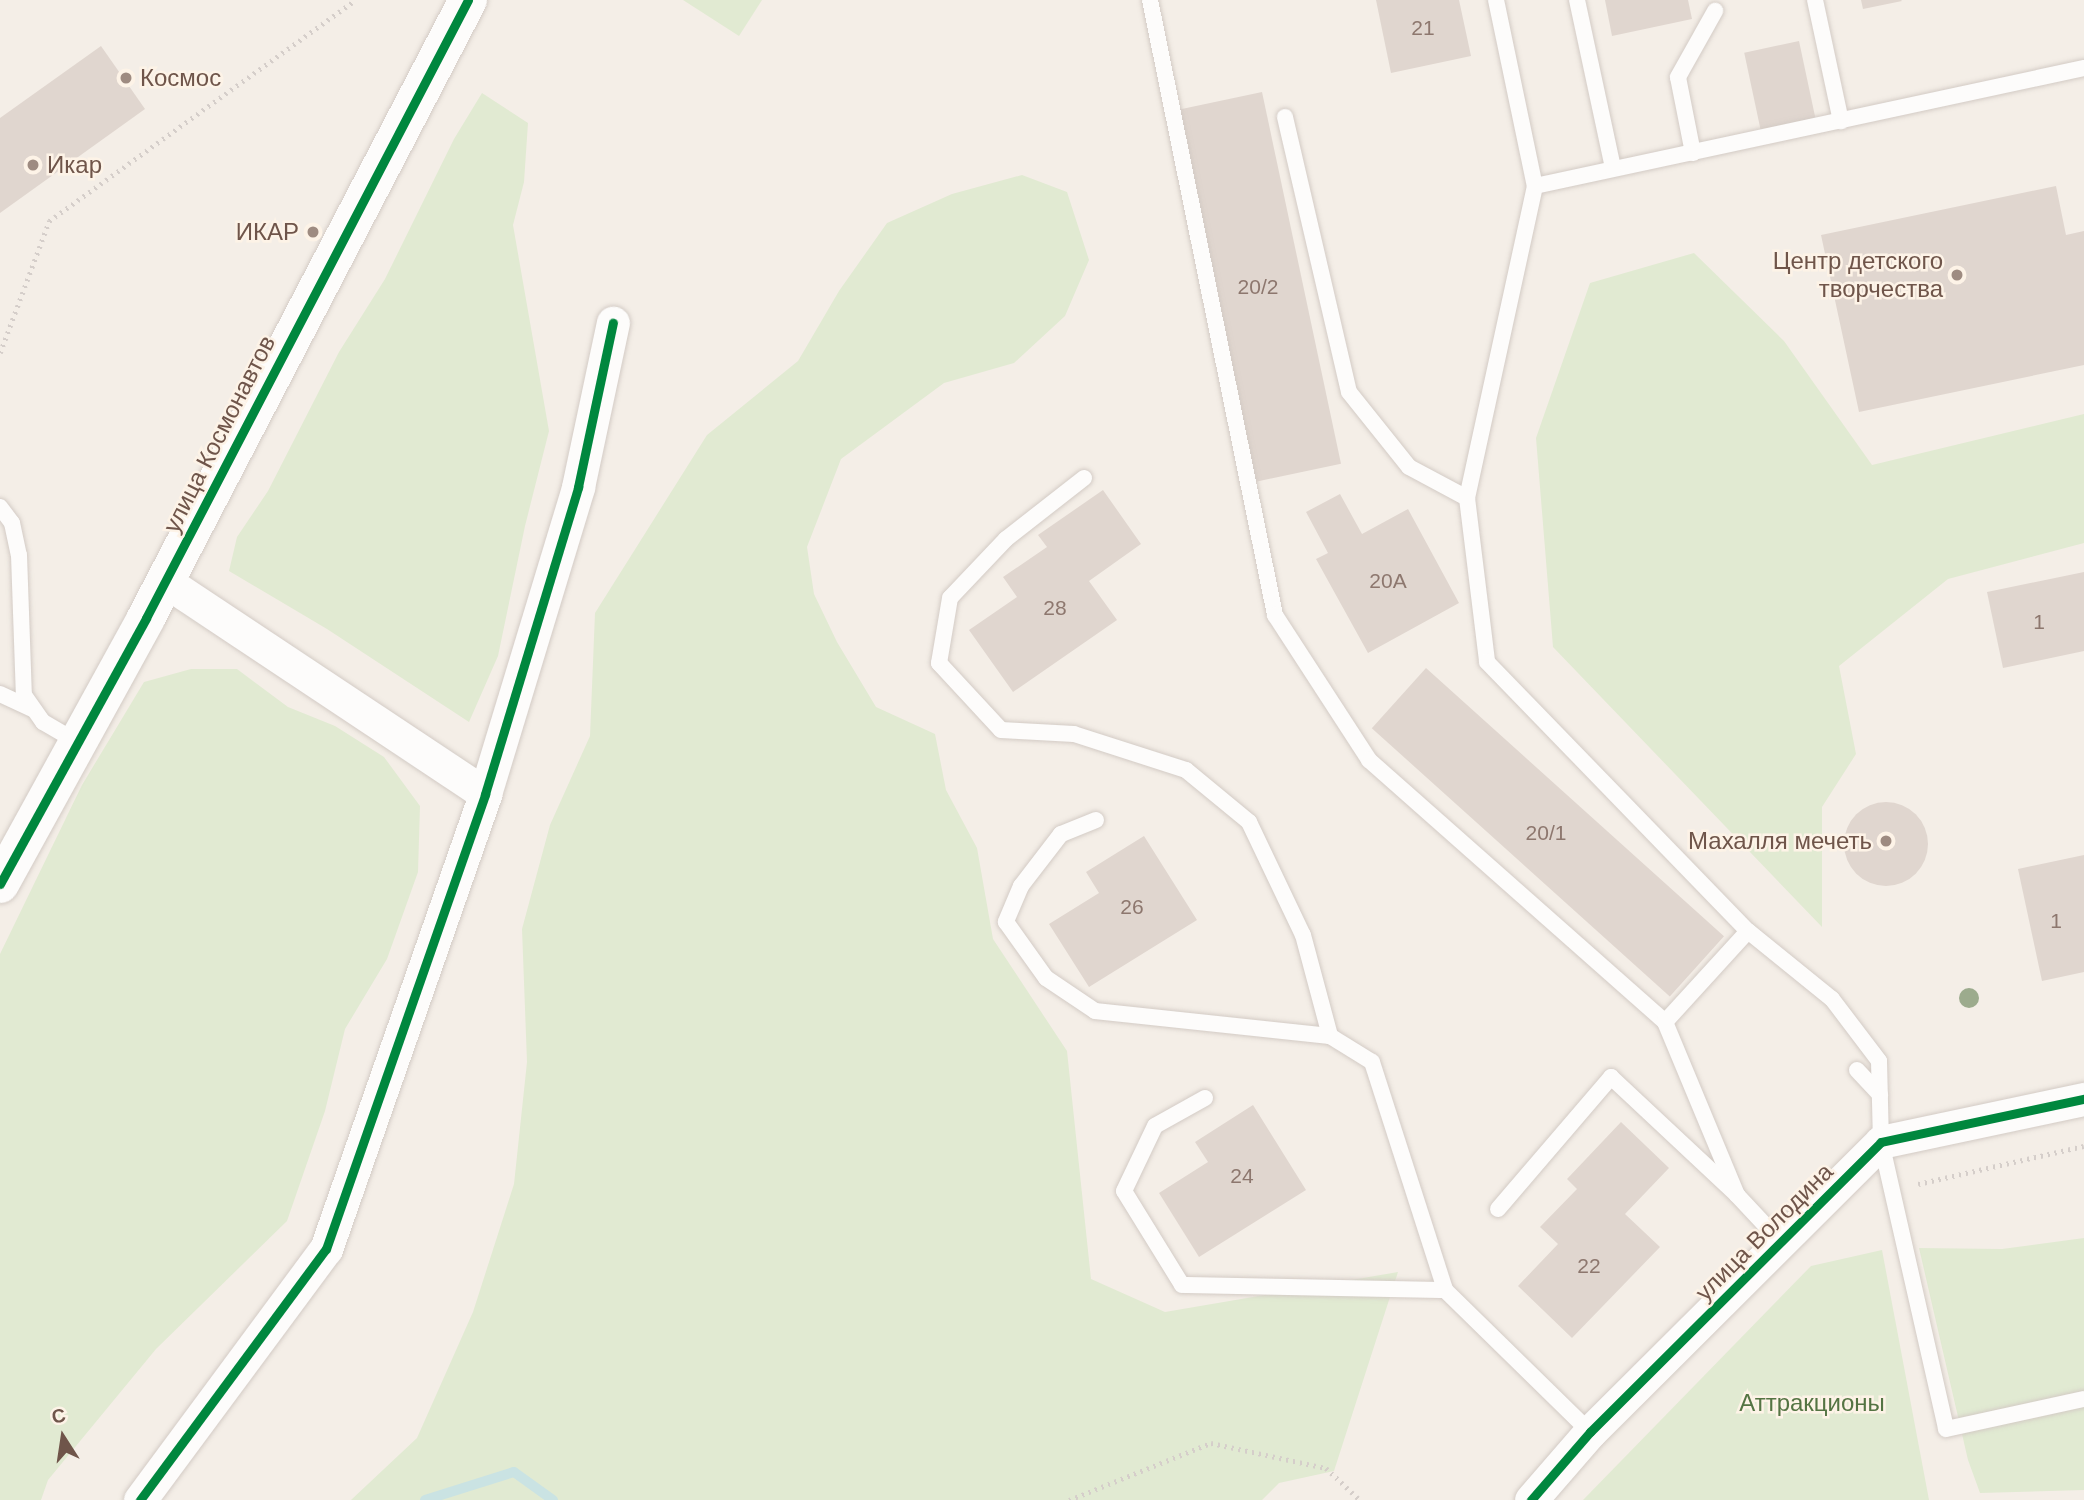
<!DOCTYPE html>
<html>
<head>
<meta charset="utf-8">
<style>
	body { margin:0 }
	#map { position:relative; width:2084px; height:1500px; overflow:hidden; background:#f4eee7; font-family:Helvetica,sans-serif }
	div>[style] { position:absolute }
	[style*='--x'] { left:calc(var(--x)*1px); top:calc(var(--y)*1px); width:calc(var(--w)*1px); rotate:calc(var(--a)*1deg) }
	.green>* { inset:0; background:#e1ead2 }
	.stream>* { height:10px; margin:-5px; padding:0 5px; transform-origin:5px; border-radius:5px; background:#cae3e3 }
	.building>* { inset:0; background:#e0d6cf; transform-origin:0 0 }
	.round { border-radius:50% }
	.path>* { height:4.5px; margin-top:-2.25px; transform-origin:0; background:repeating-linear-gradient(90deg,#d5ceca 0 2px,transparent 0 7px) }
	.roads { filter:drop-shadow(0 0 2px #d3cbc5) drop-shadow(0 0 2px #d3cbc5) }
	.service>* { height:16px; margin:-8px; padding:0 8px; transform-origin:8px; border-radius:8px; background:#fdfcfb }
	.minor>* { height:33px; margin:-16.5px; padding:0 16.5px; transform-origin:16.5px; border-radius:16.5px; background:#fdfcfb }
	.tertiary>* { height:38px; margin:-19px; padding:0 19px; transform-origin:19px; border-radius:19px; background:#fdfcfb }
	.cycleway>* { height:9px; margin:-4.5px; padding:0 4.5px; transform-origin:4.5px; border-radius:4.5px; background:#00873e }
	.trees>* { width:20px; height:20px; margin:-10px; border-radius:50%; background:#9cab8d }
	.dots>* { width:19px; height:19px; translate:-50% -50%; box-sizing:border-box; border:4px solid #fdf3e7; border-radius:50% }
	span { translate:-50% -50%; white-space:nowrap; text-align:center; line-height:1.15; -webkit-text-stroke:5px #fdf3e7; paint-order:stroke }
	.number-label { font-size:21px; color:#8d776e }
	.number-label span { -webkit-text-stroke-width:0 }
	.poi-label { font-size:24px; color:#6f554a }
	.left { translate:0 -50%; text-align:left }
	.right { translate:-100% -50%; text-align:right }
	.street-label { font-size:24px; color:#6f554a }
	.park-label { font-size:24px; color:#547443 }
	.north { position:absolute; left:28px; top:1402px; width:70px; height:70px; -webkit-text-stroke:5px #fdf3e7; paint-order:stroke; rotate:348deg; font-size:19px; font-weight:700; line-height:28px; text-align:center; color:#6f554a }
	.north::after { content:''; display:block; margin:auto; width:24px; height:32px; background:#6f554a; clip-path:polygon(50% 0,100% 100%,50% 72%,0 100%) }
</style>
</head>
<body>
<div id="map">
	<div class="green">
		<div style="clip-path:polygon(683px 0,762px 0,739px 36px)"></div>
		<div style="clip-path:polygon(482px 93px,528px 123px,524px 182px,513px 225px,549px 431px,525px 526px,498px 656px,469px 722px,327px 629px,229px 571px,237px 537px,268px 491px,339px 352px,385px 279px,454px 139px)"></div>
		<div style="clip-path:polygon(1022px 175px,1067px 192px,1089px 260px,1065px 316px,1014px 363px,944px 383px,841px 459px,807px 547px,814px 594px,837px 642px,876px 707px,935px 734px,946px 790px,977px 848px,993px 939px,1067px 1051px,1091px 1279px,1165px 1312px,1398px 1272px,1334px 1471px,1279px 1483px,1262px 1500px,351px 1500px,417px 1438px,473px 1312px,514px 1184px,527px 1062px,522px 929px,550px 825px,590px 736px,595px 613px,707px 435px,798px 361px,839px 291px,887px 223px,952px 194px)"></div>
		<div style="clip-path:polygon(1694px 253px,1784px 341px,1872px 465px,2084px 414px,2084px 543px,1948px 579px,1839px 666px,1856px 754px,1822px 807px,1822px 927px,1553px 647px,1536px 438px,1590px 283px)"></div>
		<div style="clip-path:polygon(191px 669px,237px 669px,288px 707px,335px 726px,384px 757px,420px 806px,418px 872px,387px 959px,345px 1029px,325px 1111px,287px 1221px,156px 1349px,48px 1480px,41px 1500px,0 1500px,0 954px,82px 785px,144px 682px)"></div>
		<div style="clip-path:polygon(2084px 1238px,2084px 1490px,1980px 1493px,1968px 1460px,1919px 1248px,2002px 1249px)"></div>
		<div style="clip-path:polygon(1882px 1250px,1929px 1500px,1583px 1500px,1811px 1266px)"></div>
	</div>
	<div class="stream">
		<div style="--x:425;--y:1500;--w:93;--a:-17.5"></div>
		<div style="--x:514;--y:1472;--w:48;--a:35.7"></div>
	</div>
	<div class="building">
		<div style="clip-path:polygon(1376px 0,1459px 0,1471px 56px,1391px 73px)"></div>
		<div style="clip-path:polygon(1605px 0,1688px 0,1692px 19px,1612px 36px)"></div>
		<div style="clip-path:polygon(1861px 0,1901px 0,1902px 1px,1863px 9px)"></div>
		<div style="left:1799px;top:41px;width:80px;height:56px;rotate:78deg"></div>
		<div style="clip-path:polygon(101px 46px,145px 109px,0 213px,0 118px)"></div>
		<div style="left:1262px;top:92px;width:380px;height:88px;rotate:78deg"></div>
		<div style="clip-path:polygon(2056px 186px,2066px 235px,2084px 231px,2084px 365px,1859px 412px,1821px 235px)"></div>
		<div style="clip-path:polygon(1103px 490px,1141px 544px,1089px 581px,1117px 620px,1013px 692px,969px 630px,1017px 597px,1003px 577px,1047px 547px,1038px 535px)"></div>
		<div style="clip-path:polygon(1340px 494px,1362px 534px,1408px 509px,1459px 603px,1368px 653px,1316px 559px,1328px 553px,1306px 512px)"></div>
		<div style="clip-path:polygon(2084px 572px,2084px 651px,2003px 668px,1987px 592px)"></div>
		<div style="left:1426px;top:668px;width:401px;height:81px;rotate:42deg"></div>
		<div class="round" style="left:1844px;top:802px;width:84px;height:84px"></div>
		<div style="clip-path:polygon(1144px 836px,1197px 920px,1089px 987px,1049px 924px,1099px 893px,1086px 872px)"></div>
		<div style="clip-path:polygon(2084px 855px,2084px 972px,2042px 981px,2018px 869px)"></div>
		<div style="clip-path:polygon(1253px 1105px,1306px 1190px,1199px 1257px,1159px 1193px,1208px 1162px,1195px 1142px)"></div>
		<div style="clip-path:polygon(1621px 1122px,1669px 1168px,1625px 1214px,1660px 1247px,1572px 1338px,1518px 1286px,1558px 1244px,1540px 1227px,1577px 1189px,1567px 1179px)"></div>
	</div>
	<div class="path">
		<div style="--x:0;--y:353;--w:141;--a:-69.6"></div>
		<div style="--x:49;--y:221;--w:377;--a:-35.8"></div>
		<div style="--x:1918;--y:1184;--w:170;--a:-12.9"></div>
		<div style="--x:1069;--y:1500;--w:153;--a:-21.9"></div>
		<div style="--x:1211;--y:1443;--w:118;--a:12.3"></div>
		<div style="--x:1326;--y:1468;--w:47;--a:43.3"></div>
	</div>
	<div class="roads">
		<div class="service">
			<div style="--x:1150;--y:0;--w:628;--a:78.51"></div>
			<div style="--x:1275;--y:615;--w:173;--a:57"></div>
			<div style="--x:1369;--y:760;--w:395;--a:41.5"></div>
			<div style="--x:1665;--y:1022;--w:187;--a:67.4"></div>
			<div style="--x:1496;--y:0;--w:190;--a:78.2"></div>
			<div style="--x:1535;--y:186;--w:562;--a:-12.13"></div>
			<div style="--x:1577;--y:0;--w:172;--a:77.9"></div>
			<div style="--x:1815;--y:0;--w:124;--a:77.9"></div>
			<div style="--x:1285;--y:117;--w:282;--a:76.9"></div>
			<div style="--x:1349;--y:392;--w:96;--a:51.3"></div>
			<div style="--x:1409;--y:467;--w:66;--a:28.1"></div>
			<div style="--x:1693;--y:153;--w:77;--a:-101.2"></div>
			<div style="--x:1678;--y:77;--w:76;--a:-60.7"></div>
			<div style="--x:1535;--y:186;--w:319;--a:102.3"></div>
			<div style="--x:1467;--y:498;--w:165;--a:83"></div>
			<div style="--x:1487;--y:662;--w:375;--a:45.9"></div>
			<div style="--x:1748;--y:931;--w:108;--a:39"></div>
			<div style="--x:1832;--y:999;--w:78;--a:52.8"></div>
			<div style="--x:1879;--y:1061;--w:81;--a:88.6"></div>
			<div style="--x:1881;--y:1142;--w:294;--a:77.2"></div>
			<div style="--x:1946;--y:1429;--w:141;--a:-12.3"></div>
			<div style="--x:1084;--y:478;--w:99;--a:142"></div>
			<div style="--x:1006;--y:539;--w:81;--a:133.5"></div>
			<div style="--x:950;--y:598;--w:66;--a:99.6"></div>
			<div style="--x:939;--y:663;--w:91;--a:47.2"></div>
			<div style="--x:1001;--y:730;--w:73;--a:3.1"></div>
			<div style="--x:1074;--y:734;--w:118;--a:17.8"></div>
			<div style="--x:1186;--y:770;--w:82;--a:39.5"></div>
			<div style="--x:1249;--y:822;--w:125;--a:64.5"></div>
			<div style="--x:1303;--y:935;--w:105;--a:75"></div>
			<div style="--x:0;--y:507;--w:20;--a:53"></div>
			<div style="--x:12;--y:523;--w:33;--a:78"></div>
			<div style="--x:19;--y:555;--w:140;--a:88"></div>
			<div style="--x:24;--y:695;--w:33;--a:55"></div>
			<div style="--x:43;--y:722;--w:42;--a:30.3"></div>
			<div style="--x:0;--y:694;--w:35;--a:25"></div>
			<div style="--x:1096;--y:820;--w:38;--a:158"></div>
			<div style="--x:1061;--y:834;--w:66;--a:127.6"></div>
			<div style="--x:1021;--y:886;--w:39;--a:113"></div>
			<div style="--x:1006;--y:922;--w:69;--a:54.5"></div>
			<div style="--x:1046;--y:978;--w:59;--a:34"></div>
			<div style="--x:1095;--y:1011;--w:236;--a:6.1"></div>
			<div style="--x:1330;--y:1036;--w:49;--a:31.8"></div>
			<div style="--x:1372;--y:1062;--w:239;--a:72.2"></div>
			<div style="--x:1665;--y:1022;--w:123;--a:-47.6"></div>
			<div style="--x:1857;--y:1070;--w:34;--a:47"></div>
			<div style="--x:1205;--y:1098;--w:57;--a:150.8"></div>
			<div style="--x:1155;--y:1126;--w:72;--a:115.5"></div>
			<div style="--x:1124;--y:1191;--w:110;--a:58.3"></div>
			<div style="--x:1182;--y:1285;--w:263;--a:1.1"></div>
			<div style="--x:1445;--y:1290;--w:203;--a:44.4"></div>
			<div style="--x:1498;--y:1209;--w:174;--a:-49.4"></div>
			<div style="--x:1611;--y:1077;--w:173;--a:43.1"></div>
			<div style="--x:1737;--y:1195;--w:64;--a:46.9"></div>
		</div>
		<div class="minor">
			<div style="--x:165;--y:581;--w:384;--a:33.6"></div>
			<div style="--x:140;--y:1500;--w:312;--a:-53.5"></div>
			<div style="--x:326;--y:1249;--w:482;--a:-70.7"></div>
			<div style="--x:485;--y:794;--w:321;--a:-73.1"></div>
			<div style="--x:578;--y:487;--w:168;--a:-78"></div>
			<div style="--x:1531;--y:1500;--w:90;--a:-49.1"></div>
			<div style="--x:1590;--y:1432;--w:411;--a:-44.9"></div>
			<div style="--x:1881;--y:1142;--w:208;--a:-12"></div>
		</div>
		<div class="tertiary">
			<div style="--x:0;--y:884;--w:303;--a:-61.2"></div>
			<div style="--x:146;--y:618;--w:697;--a:-62.48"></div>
		</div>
	</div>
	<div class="cycleway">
		<div style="--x:0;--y:884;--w:303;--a:-61.2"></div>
		<div style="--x:146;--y:618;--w:697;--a:-62.48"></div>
		<div style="--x:140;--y:1500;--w:312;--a:-53.5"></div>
		<div style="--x:326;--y:1249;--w:482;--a:-70.7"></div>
		<div style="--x:485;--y:794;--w:321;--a:-73.1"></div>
		<div style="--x:578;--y:487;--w:168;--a:-78"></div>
		<div style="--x:1531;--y:1500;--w:90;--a:-49.1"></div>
		<div style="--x:1590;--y:1432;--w:411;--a:-44.9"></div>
		<div style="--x:1881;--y:1142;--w:208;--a:-12"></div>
	</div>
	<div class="trees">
		<div style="left:1969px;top:998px"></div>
	</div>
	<div class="dots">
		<div style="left:126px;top:78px;background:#9e8b81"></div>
		<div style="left:33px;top:165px;background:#9e8b81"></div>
		<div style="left:313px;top:232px;background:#9e8b81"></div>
		<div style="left:1957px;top:275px;background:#9e8b81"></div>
		<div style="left:1886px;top:841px;background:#9e8b81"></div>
	</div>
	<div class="number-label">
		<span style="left:1423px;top:28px">21</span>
		<span style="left:1258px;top:287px">20/2</span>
		<span style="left:1388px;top:581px">20А</span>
		<span style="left:1055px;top:608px">28</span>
		<span style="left:2039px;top:622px">1</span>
		<span style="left:1546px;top:833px">20/1</span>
		<span style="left:1132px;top:907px">26</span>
		<span style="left:2056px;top:921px">1</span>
		<span style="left:1242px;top:1176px">24</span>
		<span style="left:1589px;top:1266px">22</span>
	</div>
	<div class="poi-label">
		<span class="left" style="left:140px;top:78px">Космос</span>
		<span class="left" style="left:47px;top:165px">Икар</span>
		<span class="right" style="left:299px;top:232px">ИКАР</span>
		<span class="right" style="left:1943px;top:275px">Центр детского<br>творчества</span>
		<span class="right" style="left:1872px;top:841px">Махалля мечеть</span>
	</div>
	<div class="street-label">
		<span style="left:219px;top:434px;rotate:-63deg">улица Космонавтов</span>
		<span style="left:1764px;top:1232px;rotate:-45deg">улица Володина</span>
	</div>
	<div class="park-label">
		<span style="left:1812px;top:1403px">Аттракционы</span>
	</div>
	<div class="north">С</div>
</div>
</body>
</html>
